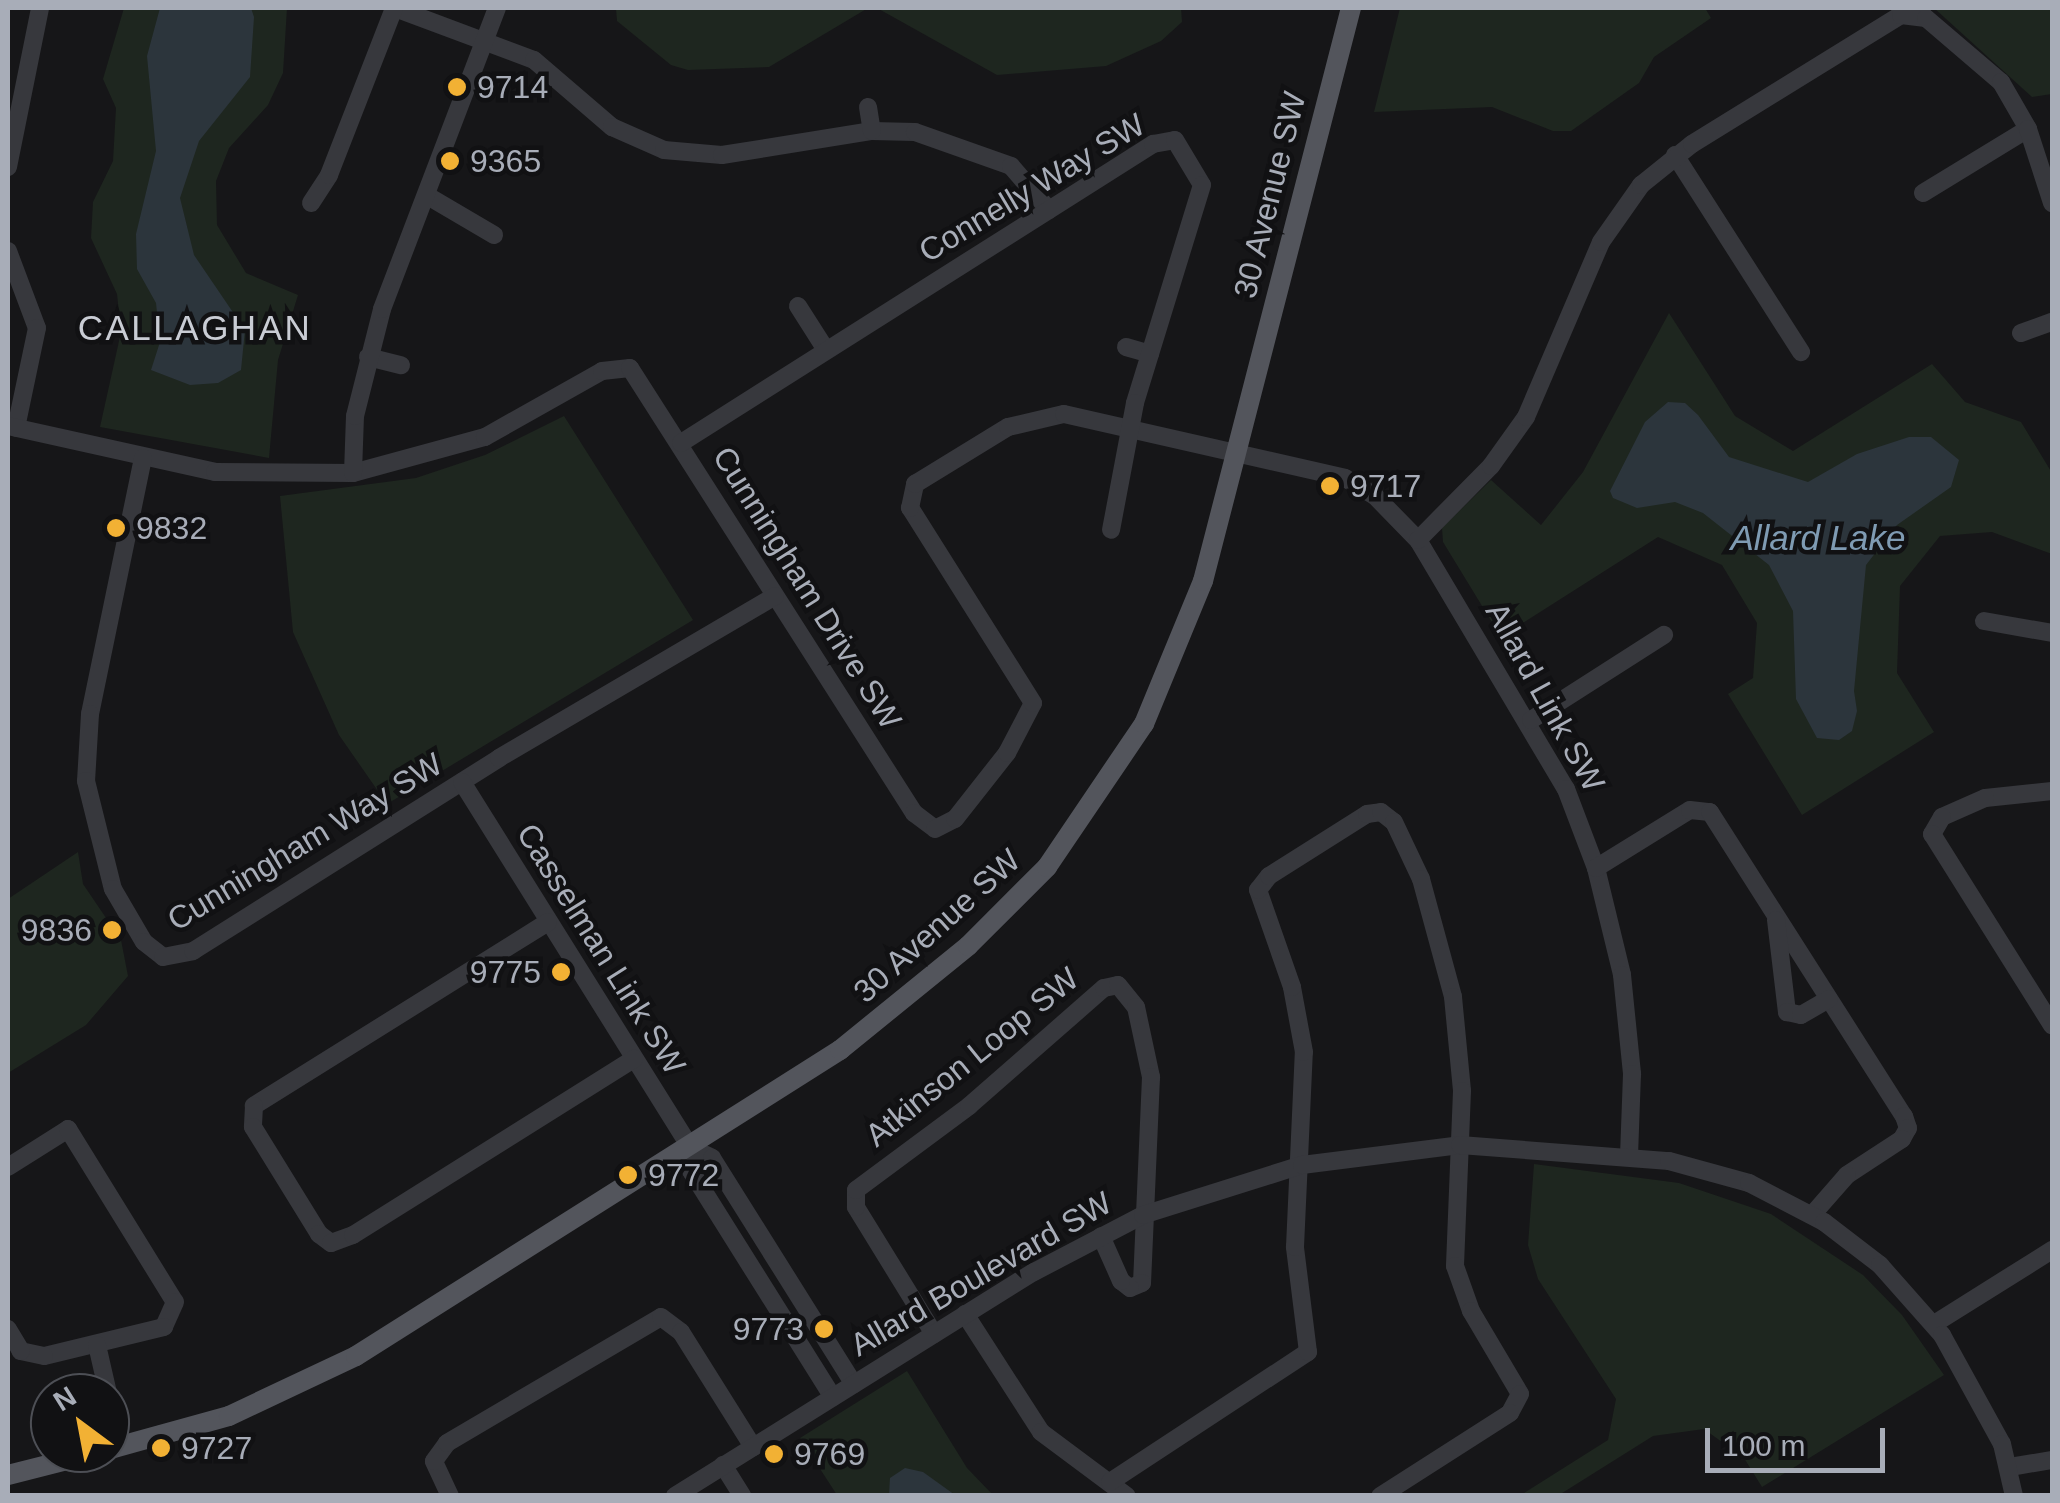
<!DOCTYPE html>
<html>
<head>
<meta charset="utf-8">
<style>
	body { margin:0 }
	#map { position:relative; width:2060px; height:1503px; overflow:hidden; background:#161618; font-family:Helvetica,sans-serif }
	div>[style] { position:absolute }
	[style*='--x'] { left:calc(var(--x)*1px); top:calc(var(--y)*1px); width:calc(var(--w)*1px); rotate:calc(var(--a)*1deg) }
	.green>* { inset:0; background:#1e261f }
	.water>* { inset:0; background:#2c353c }
	.minor>* { height:18px; margin:-9px; padding:0 9px; transform-origin:9px; border-radius:9px; background:#37383d }
	.major>* { height:20px; margin:-10px; padding:0 10px; transform-origin:10px; border-radius:10px; background:#53555c }
	.dots>* { width:28px; height:28px; translate:-50% -50%; box-sizing:border-box; border:5px solid #111113; border-radius:50% }
	span { translate:-50% -50%; white-space:nowrap; text-align:center; line-height:1.15; -webkit-text-stroke:9px #111113; paint-order:stroke }
	.poi-label { font-size:32px; color:#a8adb8 }
	.left { translate:0 -50%; text-align:left }
	.right { translate:-100% -50%; text-align:right }
	.street-label { font-size:32px; color:#a8adb8 }
	.neighbourhood-label { font-size:35px; color:#c9ccd4; letter-spacing:2.5px }
	.water-label { font-size:35px; color:#7f9bb3; font-style:italic }
	.frame { position:absolute; inset:0; border:10px solid #a8adb8; pointer-events:none }
	.north { position:absolute; left:30px; top:1373px; width:100px; height:100px; box-sizing:border-box; background:#111113; border:2px solid #4d4f55; border-radius:50%; rotate:328deg; font-size:28px; font-weight:700; line-height:40px; text-align:center; color:#a8adb8 }
	.north::after { content:''; display:block; margin:auto; width:35px; height:45px; background:#f2b134; clip-path:polygon(50% 0,100% 100%,50% 72%,0 100%) }
	.scale { position:absolute; left:1705px; top:1428px; width:180px; height:45px; box-sizing:border-box; border:5px solid #a8adb8; border-top:0; padding-left:12px; font-size:30px; line-height:35px; white-space:nowrap; color:#a8adb8; -webkit-text-stroke:8px #111113; paint-order:stroke }
</style>
</head>
<body>
<div id="map">
	<div class="green">
		<div style="clip-path:polygon(124px 8px,287px 8px,283px 73px,268px 105px,229px 148px,216px 181px,217px 225px,246px 273px,298px 295px,278px 360px,269px 458px,100px 427px,121px 332px,117px 294px,91px 238px,93px 202px,113px 161px,116px 108px,103px 79px)"></div>
		<div style="clip-path:polygon(616px 8px,868px 8px,769px 67px,688px 70px,671px 65px,617px 21px)"></div>
		<div style="clip-path:polygon(877px 8px,1181px 8px,1182px 22px,1161px 41px,1106px 66px,997px 75px)"></div>
		<div style="clip-path:polygon(1400px 8px,1705px 8px,1711px 18px,1654px 57px,1639px 83px,1571px 131px,1553px 131px,1492px 107px,1374px 112px)"></div>
		<div style="clip-path:polygon(1934px 8px,2052px 8px,2052px 94px,2032px 97px)"></div>
		<div style="clip-path:polygon(1669px 313px,1735px 416px,1793px 451px,1932px 364px,1965px 402px,2021px 422px,2052px 473px,2052px 554px,1992px 532px,1940px 536px,1900px 586px,1897px 673px,1934px 732px,1802px 815px,1728px 694px,1753px 678px,1757px 623px,1722px 565px,1658px 537px,1501px 637px,1443px 542px,1442px 528px,1491px 480px,1541px 525px,1583px 472px)"></div>
		<div style="clip-path:polygon(564px 416px,693px 620px,387px 804px,339px 735px,293px 632px,280px 496px,416px 478px,485px 455px)"></div>
		<div style="clip-path:polygon(78px 852px,83px 884px,121px 940px,128px 976px,86px 1025px,8px 1073px,8px 899px)"></div>
		<div style="clip-path:polygon(1534px 1164px,1679px 1183px,1771px 1214px,1863px 1275px,1902px 1315px,1944px 1375px,1762px 1487px,1744px 1458px,1704px 1429px,1653px 1436px,1559px 1495px,1521px 1495px,1608px 1440px,1616px 1399px,1538px 1279px,1528px 1245px)"></div>
		<div style="clip-path:polygon(907px 1371px,967px 1468px,993px 1495px,837px 1495px,800px 1438px)"></div>
	</div>
	<div class="water">
		<div style="clip-path:polygon(160px 8px,251px 8px,254px 17px,250px 77px,199px 141px,180px 198px,194px 255px,245px 330px,241px 370px,218px 383px,190px 385px,151px 370px,160px 342px,156px 303px,137px 269px,136px 234px,156px 151px,147px 56px)"></div>
		<div style="clip-path:polygon(1668px 402px,1685px 403px,1698px 415px,1729px 457px,1808px 482px,1857px 454px,1909px 437px,1931px 437px,1959px 460px,1951px 487px,1897px 525px,1866px 565px,1854px 691px,1857px 711px,1852px 731px,1839px 740px,1817px 738px,1796px 699px,1793px 611px,1769px 565px,1703px 513px,1675px 502px,1637px 508px,1613px 498px,1610px 491px,1645px 422px)"></div>
		<div style="clip-path:polygon(905px 1468px,923px 1472px,955px 1495px,889px 1495px,890px 1478px)"></div>
	</div>
	<div class="minor">
		<div style="--x:395;--y:8;--w:148;--a:20.5"></div>
		<div style="--x:534;--y:60;--w:103;--a:40.7"></div>
		<div style="--x:612;--y:127;--w:57;--a:23.9"></div>
		<div style="--x:664;--y:150;--w:58;--a:4.9"></div>
		<div style="--x:722;--y:155;--w:152;--a:-9.1"></div>
		<div style="--x:872;--y:131;--w:43;--a:1.3"></div>
		<div style="--x:915;--y:132;--w:102;--a:19.5"></div>
		<div style="--x:1011;--y:166;--w:58;--a:49.2"></div>
		<div style="--x:868;--y:107;--w:24;--a:81"></div>
		<div style="--x:1675;--y:155;--w:234;--a:57.4"></div>
		<div style="--x:8;--y:167;--w:162;--a:-78.6"></div>
		<div style="--x:1923;--y:193;--w:123;--a:-31.4"></div>
		<div style="--x:426;--y:195;--w:79;--a:30.5"></div>
		<div style="--x:311;--y:203;--w:33;--a:-57"></div>
		<div style="--x:329;--y:175;--w:179;--a:-68.7"></div>
		<div style="--x:8;--y:251;--w:82;--a:69.4"></div>
		<div style="--x:37;--y:328;--w:102;--a:101.9"></div>
		<div style="--x:798;--y:306;--w:52;--a:57.5"></div>
		<div style="--x:2021;--y:333;--w:33;--a:-20"></div>
		<div style="--x:1126;--y:347;--w:25;--a:16"></div>
		<div style="--x:368;--y:357;--w:34;--a:14"></div>
		<div style="--x:8;--y:426;--w:212;--a:12.5"></div>
		<div style="--x:215;--y:472;--w:138;--a:0.4"></div>
		<div style="--x:353;--y:473;--w:137;--a:-15.3"></div>
		<div style="--x:485;--y:437;--w:134;--a:-29.4"></div>
		<div style="--x:602;--y:371;--w:28;--a:-6"></div>
		<div style="--x:630;--y:368;--w:528;--a:57.45"></div>
		<div style="--x:914;--y:813;--w:26;--a:37"></div>
		<div style="--x:935;--y:829;--w:22;--a:-27"></div>
		<div style="--x:955;--y:819;--w:84;--a:-51.8"></div>
		<div style="--x:1007;--y:753;--w:56;--a:-62.5"></div>
		<div style="--x:1033;--y:703;--w:231;--a:-122.2"></div>
		<div style="--x:910;--y:508;--w:25;--a:-78"></div>
		<div style="--x:915;--y:484;--w:109;--a:-31.5"></div>
		<div style="--x:1008;--y:427;--w:57;--a:-13.1"></div>
		<div style="--x:1064;--y:414;--w:288;--a:12.8"></div>
		<div style="--x:1345;--y:478;--w:35;--a:31"></div>
		<div style="--x:1375;--y:496;--w:62;--a:45.7"></div>
		<div style="--x:1418;--y:540;--w:290;--a:59.3"></div>
		<div style="--x:1566;--y:789;--w:85;--a:69.2"></div>
		<div style="--x:1596;--y:868;--w:110;--a:76.3"></div>
		<div style="--x:1622;--y:975;--w:100;--a:84.2"></div>
		<div style="--x:1632;--y:1074;--w:81;--a:92.1"></div>
		<div style="--x:681;--y:443;--w:559;--a:-32.35"></div>
		<div style="--x:1153;--y:144;--w:22;--a:-10"></div>
		<div style="--x:1175;--y:140;--w:52;--a:59"></div>
		<div style="--x:1202;--y:185;--w:228;--a:107.1"></div>
		<div style="--x:1135;--y:403;--w:129;--a:100.7"></div>
		<div style="--x:143;--y:458;--w:261;--a:101.7"></div>
		<div style="--x:90;--y:714;--w:67;--a:93.4"></div>
		<div style="--x:86;--y:781;--w:111;--a:76"></div>
		<div style="--x:113;--y:889;--w:61;--a:59.7"></div>
		<div style="--x:144;--y:942;--w:24;--a:38"></div>
		<div style="--x:163;--y:957;--w:31;--a:-11"></div>
		<div style="--x:193;--y:951;--w:362;--a:-32.2"></div>
		<div style="--x:499;--y:758;--w:320;--a:-30.4"></div>
		<div style="--x:353;--y:473;--w:57;--a:-88"></div>
		<div style="--x:355;--y:416;--w:110;--a:-75.8"></div>
		<div style="--x:382;--y:309;--w:322;--a:-69.1"></div>
		<div style="--x:1418;--y:540;--w:104;--a:-45.4"></div>
		<div style="--x:1491;--y:466;--w:60;--a:-54.5"></div>
		<div style="--x:1526;--y:417;--w:190;--a:-66.8"></div>
		<div style="--x:1601;--y:242;--w:70;--a:-54.9"></div>
		<div style="--x:1641;--y:185;--w:65;--a:-38.8"></div>
		<div style="--x:1692;--y:144;--w:246;--a:-31.7"></div>
		<div style="--x:1901;--y:15;--w:25;--a:7"></div>
		<div style="--x:1926;--y:18;--w:99;--a:40.5"></div>
		<div style="--x:2001;--y:82;--w:54;--a:60.1"></div>
		<div style="--x:2028;--y:129;--w:78;--a:72"></div>
		<div style="--x:1984;--y:621;--w:69;--a:10"></div>
		<div style="--x:1531;--y:720;--w:158;--a:-32.6"></div>
		<div style="--x:462;--y:782;--w:432;--a:58"></div>
		<div style="--x:2052;--y:791;--w:67;--a:174"></div>
		<div style="--x:1985;--y:798;--w:47;--a:156.2"></div>
		<div style="--x:1942;--y:817;--w:20;--a:120"></div>
		<div style="--x:1932;--y:834;--w:226;--a:57.9"></div>
		<div style="--x:1596;--y:868;--w:110;--a:-31.7"></div>
		<div style="--x:1690;--y:810;--w:20;--a:6"></div>
		<div style="--x:1710;--y:812;--w:361;--a:57.5"></div>
		<div style="--x:1904;--y:1116;--w:13;--a:72"></div>
		<div style="--x:1908;--y:1128;--w:13;--a:119"></div>
		<div style="--x:1902;--y:1139;--w:66;--a:146.8"></div>
		<div style="--x:1847;--y:1175;--w:53;--a:131.2"></div>
		<div style="--x:1776;--y:920;--w:93;--a:83.2"></div>
		<div style="--x:1787;--y:1012;--w:14;--a:12"></div>
		<div style="--x:1801;--y:1015;--w:32;--a:-30"></div>
		<div style="--x:548;--y:922;--w:347;--a:148"></div>
		<div style="--x:254;--y:1106;--w:21;--a:93"></div>
		<div style="--x:253;--y:1127;--w:126;--a:58.3"></div>
		<div style="--x:319;--y:1234;--w:15;--a:37"></div>
		<div style="--x:331;--y:1243;--w:23;--a:-20"></div>
		<div style="--x:353;--y:1235;--w:332;--a:-32.1"></div>
		<div style="--x:691;--y:1148;--w:23;--a:25"></div>
		<div style="--x:712;--y:1158;--w:267;--a:57.9"></div>
		<div style="--x:691;--y:1148;--w:23;--a:90"></div>
		<div style="--x:691;--y:1171;--w:267;--a:57.9"></div>
		<div style="--x:8;--y:1167;--w:71;--a:-32.3"></div>
		<div style="--x:68;--y:1129;--w:203;--a:58.3"></div>
		<div style="--x:175;--y:1302;--w:27;--a:114"></div>
		<div style="--x:164;--y:1327;--w:123;--a:166.4"></div>
		<div style="--x:44;--y:1356;--w:24;--a:-168"></div>
		<div style="--x:21;--y:1351;--w:26;--a:-121"></div>
		<div style="--x:965;--y:1314;--w:140;--a:57.2"></div>
		<div style="--x:1041;--y:1432;--w:107;--a:36.7"></div>
		<div style="--x:1934;--y:1324;--w:139;--a:-32.1"></div>
		<div style="--x:934;--y:1334;--w:149;--a:-121.6"></div>
		<div style="--x:856;--y:1207;--w:17;--a:-90"></div>
		<div style="--x:856;--y:1190;--w:141;--a:-36.6"></div>
		<div style="--x:969;--y:1106;--w:179;--a:-41.2"></div>
		<div style="--x:1104;--y:988;--w:14;--a:-12"></div>
		<div style="--x:1118;--y:985;--w:28;--a:51"></div>
		<div style="--x:1136;--y:1007;--w:72;--a:77.9"></div>
		<div style="--x:1151;--y:1077;--w:206;--a:92.5"></div>
		<div style="--x:1142;--y:1283;--w:13;--a:157"></div>
		<div style="--x:1130;--y:1288;--w:11;--a:-142"></div>
		<div style="--x:1121;--y:1281;--w:49;--a:-114"></div>
		<div style="--x:97;--y:1345;--w:49;--a:77.1"></div>
		<div style="--x:110;--y:1402;--w:45;--a:77.2"></div>
		<div style="--x:723;--y:1465;--w:36;--a:58"></div>
		<div style="--x:2010;--y:1467;--w:43;--a:-9.5"></div>
		<div style="--x:1110;--y:1482;--w:237;--a:-33.3"></div>
		<div style="--x:1308;--y:1352;--w:106;--a:-97.1"></div>
		<div style="--x:1295;--y:1247;--w:195;--a:-87.4"></div>
		<div style="--x:1304;--y:1052;--w:66;--a:-100.5"></div>
		<div style="--x:1292;--y:987;--w:103;--a:-109.3"></div>
		<div style="--x:1258;--y:890;--w:18;--a:-52"></div>
		<div style="--x:1269;--y:876;--w:116;--a:-32.3"></div>
		<div style="--x:1367;--y:814;--w:14;--a:-8"></div>
		<div style="--x:1381;--y:812;--w:16;--a:38"></div>
		<div style="--x:1394;--y:822;--w:63;--a:64.7"></div>
		<div style="--x:1421;--y:879;--w:122;--a:74.8"></div>
		<div style="--x:1453;--y:997;--w:94;--a:84.5"></div>
		<div style="--x:1462;--y:1091;--w:175;--a:92.3"></div>
		<div style="--x:1455;--y:1266;--w:48;--a:70.4"></div>
		<div style="--x:1471;--y:1311;--w:96;--a:59.4"></div>
		<div style="--x:1520;--y:1394;--w:21;--a:118"></div>
		<div style="--x:1510;--y:1413;--w:154;--a:147.4"></div>
		<div style="--x:450;--y:1496;--w:38;--a:-115"></div>
		<div style="--x:434;--y:1461;--w:22;--a:-54"></div>
		<div style="--x:447;--y:1443;--w:248;--a:-30.5"></div>
		<div style="--x:661;--y:1317;--w:25;--a:37"></div>
		<div style="--x:681;--y:1332;--w:136;--a:57.9"></div>
		<div style="--x:675;--y:1496;--w:423;--a:-32"></div>
		<div style="--x:1034;--y:1272;--w:123;--a:-27.6"></div>
		<div style="--x:1143;--y:1215;--w:167;--a:-17.5"></div>
		<div style="--x:1302;--y:1165;--w:159;--a:-7.2"></div>
		<div style="--x:1460;--y:1145;--w:210;--a:4.4"></div>
		<div style="--x:1669;--y:1161;--w:83;--a:15.4"></div>
		<div style="--x:1749;--y:1183;--w:85;--a:27.5"></div>
		<div style="--x:1824;--y:1222;--w:71;--a:37.5"></div>
		<div style="--x:1880;--y:1265;--w:94;--a:48.5"></div>
		<div style="--x:1942;--y:1335;--w:124;--a:61.2"></div>
		<div style="--x:2002;--y:1444;--w:53;--a:77"></div>
	</div>
	<div class="major">
		<div style="--x:110;--y:1449;--w:123;--a:-15.5"></div>
		<div style="--x:229;--y:1416;--w:140;--a:-25.3"></div>
		<div style="--x:356;--y:1356;--w:573;--a:-32.3"></div>
		<div style="--x:840;--y:1050;--w:165;--a:-39.1"></div>
		<div style="--x:968;--y:946;--w:112;--a:-45"></div>
		<div style="--x:1047;--y:867;--w:173;--a:-55.9"></div>
		<div style="--x:1144;--y:724;--w:155;--a:-67.6"></div>
		<div style="--x:1203;--y:581;--w:592;--a:-75.52"></div>
		<div style="--x:8;--y:1475;--w:90;--a:-14.2"></div>
	</div>
	<div class="dots">
		<div style="left:457px;top:87px;background:#f2b134"></div>
		<div style="left:450px;top:161px;background:#f2b134"></div>
		<div style="left:1330px;top:486px;background:#f2b134"></div>
		<div style="left:116px;top:528px;background:#f2b134"></div>
		<div style="left:112px;top:930px;background:#f2b134"></div>
		<div style="left:561px;top:972px;background:#f2b134"></div>
		<div style="left:628px;top:1175px;background:#f2b134"></div>
		<div style="left:824px;top:1329px;background:#f2b134"></div>
		<div style="left:161px;top:1448px;background:#f2b134"></div>
		<div style="left:774px;top:1454px;background:#f2b134"></div>
	</div>
	<div class="poi-label">
		<span class="left" style="left:477px;top:87px">9714</span>
		<span class="left" style="left:470px;top:161px">9365</span>
		<span class="left" style="left:1350px;top:486px">9717</span>
		<span class="left" style="left:136px;top:528px">9832</span>
		<span class="right" style="left:92px;top:930px">9836</span>
		<span class="right" style="left:541px;top:972px">9775</span>
		<span class="left" style="left:648px;top:1175px">9772</span>
		<span class="right" style="left:804px;top:1329px">9773</span>
		<span class="left" style="left:181px;top:1448px">9727</span>
		<span class="left" style="left:794px;top:1454px">9769</span>
	</div>
	<div class="street-label">
		<span style="left:1032px;top:188px;rotate:-31deg">Connelly Way SW</span>
		<span style="left:1270px;top:195px;rotate:-76deg">30 Avenue SW</span>
		<span style="left:807px;top:588px;rotate:58deg">Cunningham Drive SW</span>
		<span style="left:1545px;top:697px;rotate:61deg">Allard Link SW</span>
		<span style="left:305px;top:842px;rotate:-31deg">Cunningham Way SW</span>
		<span style="left:937px;top:926px;rotate:-42deg">30 Avenue SW</span>
		<span style="left:601px;top:949px;rotate:58deg">Casselman Link SW</span>
		<span style="left:972px;top:1057px;rotate:-39deg">Atkinson Loop SW</span>
		<span style="left:981px;top:1274px;rotate:-30deg">Allard Boulevard SW</span>
	</div>
	<div class="neighbourhood-label">
		<span style="left:195px;top:328px">CALLAGHAN</span>
	</div>
	<div class="water-label">
		<span style="left:1818px;top:538px">Allard Lake</span>
	</div>
	<div class="frame"></div>
	<div class="north">N</div>
	<div class="scale">100 m</div>
</div>
</body>
</html>
